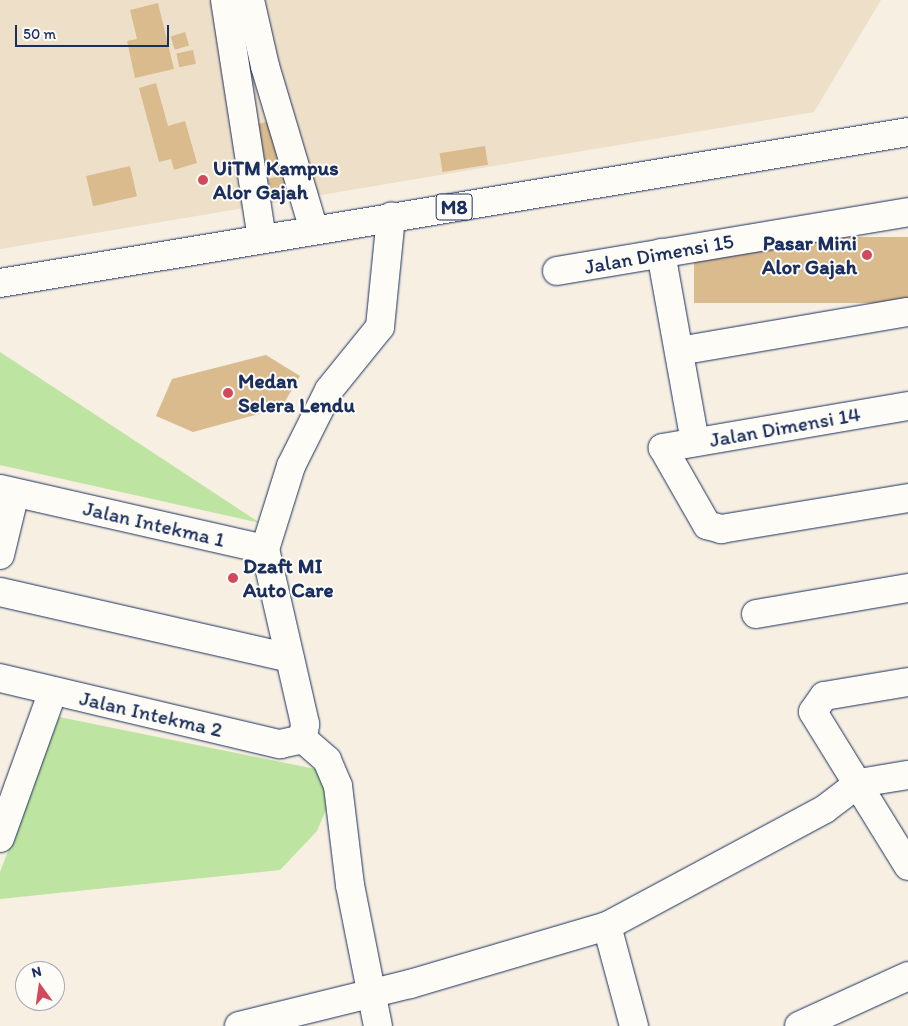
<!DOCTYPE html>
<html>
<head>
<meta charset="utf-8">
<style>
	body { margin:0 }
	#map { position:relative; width:908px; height:1026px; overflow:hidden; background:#f6efe2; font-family:Itim,sans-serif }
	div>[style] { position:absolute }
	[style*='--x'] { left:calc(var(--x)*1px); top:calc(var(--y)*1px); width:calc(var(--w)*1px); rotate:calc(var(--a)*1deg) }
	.built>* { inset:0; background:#eedfc9 }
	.green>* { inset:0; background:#bde4a0 }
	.building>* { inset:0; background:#dabb8e; transform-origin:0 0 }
	.roads { filter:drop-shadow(0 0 1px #1b2f5e) drop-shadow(0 0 1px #1b2f5e) }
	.minor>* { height:28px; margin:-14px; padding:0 14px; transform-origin:14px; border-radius:14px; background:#fdfcf7 }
	.major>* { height:28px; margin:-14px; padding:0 14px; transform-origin:14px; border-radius:14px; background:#fdfcf7 }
	.dots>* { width:14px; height:14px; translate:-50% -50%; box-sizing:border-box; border:2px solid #fdfcf7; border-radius:50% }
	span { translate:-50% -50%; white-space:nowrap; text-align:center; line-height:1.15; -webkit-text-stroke:4px #fdfcf7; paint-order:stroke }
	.shield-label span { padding:1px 4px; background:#fdfcf7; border:1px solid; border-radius:4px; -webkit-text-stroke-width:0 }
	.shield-label { font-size:20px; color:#1b2f5e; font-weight:700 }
	.poi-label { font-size:21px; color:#1b2f5e; font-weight:700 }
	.left { translate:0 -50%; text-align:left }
	.right { translate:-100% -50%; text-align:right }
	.street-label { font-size:21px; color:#1b2f5e }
	.north { position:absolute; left:15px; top:961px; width:50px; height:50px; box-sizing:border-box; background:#fdfcf7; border:1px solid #a3aaba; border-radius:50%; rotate:346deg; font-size:14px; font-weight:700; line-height:20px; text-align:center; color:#1b2f5e }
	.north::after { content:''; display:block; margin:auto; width:18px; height:22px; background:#d1495b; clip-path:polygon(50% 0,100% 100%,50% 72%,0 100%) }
	.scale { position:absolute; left:15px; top:25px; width:154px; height:22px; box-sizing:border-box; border:2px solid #1b2f5e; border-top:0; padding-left:6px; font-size:15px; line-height:18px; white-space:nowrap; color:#1b2f5e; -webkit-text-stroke:4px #fdfcf7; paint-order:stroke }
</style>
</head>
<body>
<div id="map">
	<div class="built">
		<div style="clip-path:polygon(0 0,881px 0,814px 112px,0 249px)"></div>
	</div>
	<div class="green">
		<div style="clip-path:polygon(0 352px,260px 523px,0 465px)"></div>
		<div style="clip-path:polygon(59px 717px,330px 772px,335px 789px,317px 831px,280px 870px,0 899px,0 872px)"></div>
	</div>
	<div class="building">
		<div style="clip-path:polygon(158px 3px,174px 69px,135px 78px,127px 41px,137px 39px,130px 10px)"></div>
		<div style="left:185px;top:32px;width:14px;height:15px;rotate:73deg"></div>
		<div style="left:193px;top:50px;width:14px;height:17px;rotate:78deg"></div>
		<div style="clip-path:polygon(156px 83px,168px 126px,185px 121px,197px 163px,174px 170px,171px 159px,159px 162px,139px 88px)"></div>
		<div style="clip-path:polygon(273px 120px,287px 164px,271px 169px,270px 165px,266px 167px,258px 124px)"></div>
		<div style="left:485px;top:146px;width:19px;height:46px;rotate:81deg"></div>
		<div style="left:130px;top:166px;width:31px;height:45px;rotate:77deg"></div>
		<div style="left:290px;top:173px;width:11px;height:23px;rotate:75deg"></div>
		<div style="left:908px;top:237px;width:66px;height:214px;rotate:90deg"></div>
		<div style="clip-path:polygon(266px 355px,300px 376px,281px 408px,193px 432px,156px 416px,172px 379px)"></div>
	</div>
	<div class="roads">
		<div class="minor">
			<div style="--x:225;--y:0;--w:241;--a:81.2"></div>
			<div style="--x:250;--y:0;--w:68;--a:77.2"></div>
			<div style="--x:265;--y:66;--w:171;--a:73.4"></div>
			<div style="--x:661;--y:253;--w:192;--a:79.8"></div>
			<div style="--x:557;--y:271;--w:356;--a:-9.5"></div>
			<div style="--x:679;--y:351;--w:232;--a:-9.7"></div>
			<div style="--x:908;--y:406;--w:249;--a:170.3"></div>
			<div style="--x:663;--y:448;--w:89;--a:60.3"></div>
			<div style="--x:707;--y:525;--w:15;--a:16"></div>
			<div style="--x:721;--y:529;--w:190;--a:-9.4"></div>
			<div style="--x:0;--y:489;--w:272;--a:12.8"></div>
			<div style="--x:265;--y:549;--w:180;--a:77.1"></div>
			<div style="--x:305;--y:724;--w:15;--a:98"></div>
			<div style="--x:265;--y:549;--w:87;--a:-72.6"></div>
			<div style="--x:291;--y:466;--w:85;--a:-63.4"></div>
			<div style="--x:329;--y:390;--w:81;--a:-51"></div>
			<div style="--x:380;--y:327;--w:111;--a:-84.3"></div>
			<div style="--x:0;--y:555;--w:64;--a:-76.4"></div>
			<div style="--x:0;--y:592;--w:297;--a:12.8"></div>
			<div style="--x:756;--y:614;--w:154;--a:-9.7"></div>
			<div style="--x:0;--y:678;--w:288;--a:13.3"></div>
			<div style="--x:280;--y:744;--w:24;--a:-12"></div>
			<div style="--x:908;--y:682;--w:85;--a:170.5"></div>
			<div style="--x:824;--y:696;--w:19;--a:125"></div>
			<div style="--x:813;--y:712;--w:181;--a:58.3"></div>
			<div style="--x:303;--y:739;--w:32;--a:41"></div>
			<div style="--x:327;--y:760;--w:28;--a:67"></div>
			<div style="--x:338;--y:786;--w:100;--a:83.1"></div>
			<div style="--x:350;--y:885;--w:144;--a:78.8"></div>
			<div style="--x:0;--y:838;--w:156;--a:-70.2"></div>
			<div style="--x:607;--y:926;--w:104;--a:74.9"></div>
			<div style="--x:239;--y:1026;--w:176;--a:-13.8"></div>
			<div style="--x:410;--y:984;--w:205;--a:-16.4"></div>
			<div style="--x:607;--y:926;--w:247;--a:-28.2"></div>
			<div style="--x:825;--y:809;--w:43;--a:-37.4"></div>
			<div style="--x:859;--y:783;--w:50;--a:-9.3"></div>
			<div style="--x:799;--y:1026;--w:120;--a:-24.6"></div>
		</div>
		<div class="major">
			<div style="--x:0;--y:283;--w:920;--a:-9.44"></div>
		</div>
	</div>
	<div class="dots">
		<div style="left:203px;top:180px;background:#d1495b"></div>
		<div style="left:867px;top:255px;background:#d1495b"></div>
		<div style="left:228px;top:393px;background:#d1495b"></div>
		<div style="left:233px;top:578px;background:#d1495b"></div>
	</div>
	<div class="shield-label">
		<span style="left:454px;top:207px">M8</span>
	</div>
	<div class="poi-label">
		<span class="left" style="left:213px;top:180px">UiTM Kampus<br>Alor Gajah</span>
		<span class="right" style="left:857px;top:255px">Pasar Mini<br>Alor Gajah</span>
		<span class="left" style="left:238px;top:393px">Medan<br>Selera Lendu</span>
		<span class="left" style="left:243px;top:578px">Dzaft MI<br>Auto Care</span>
	</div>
	<div class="street-label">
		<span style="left:659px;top:254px;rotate:-10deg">Jalan Dimensi 15</span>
		<span style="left:785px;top:427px;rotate:-10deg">Jalan Dimensi 14</span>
		<span style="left:154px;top:524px;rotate:13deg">Jalan Intekma 1</span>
		<span style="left:151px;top:714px;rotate:13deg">Jalan Intekma 2</span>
	</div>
	<div class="north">N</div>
	<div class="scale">50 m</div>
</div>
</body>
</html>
